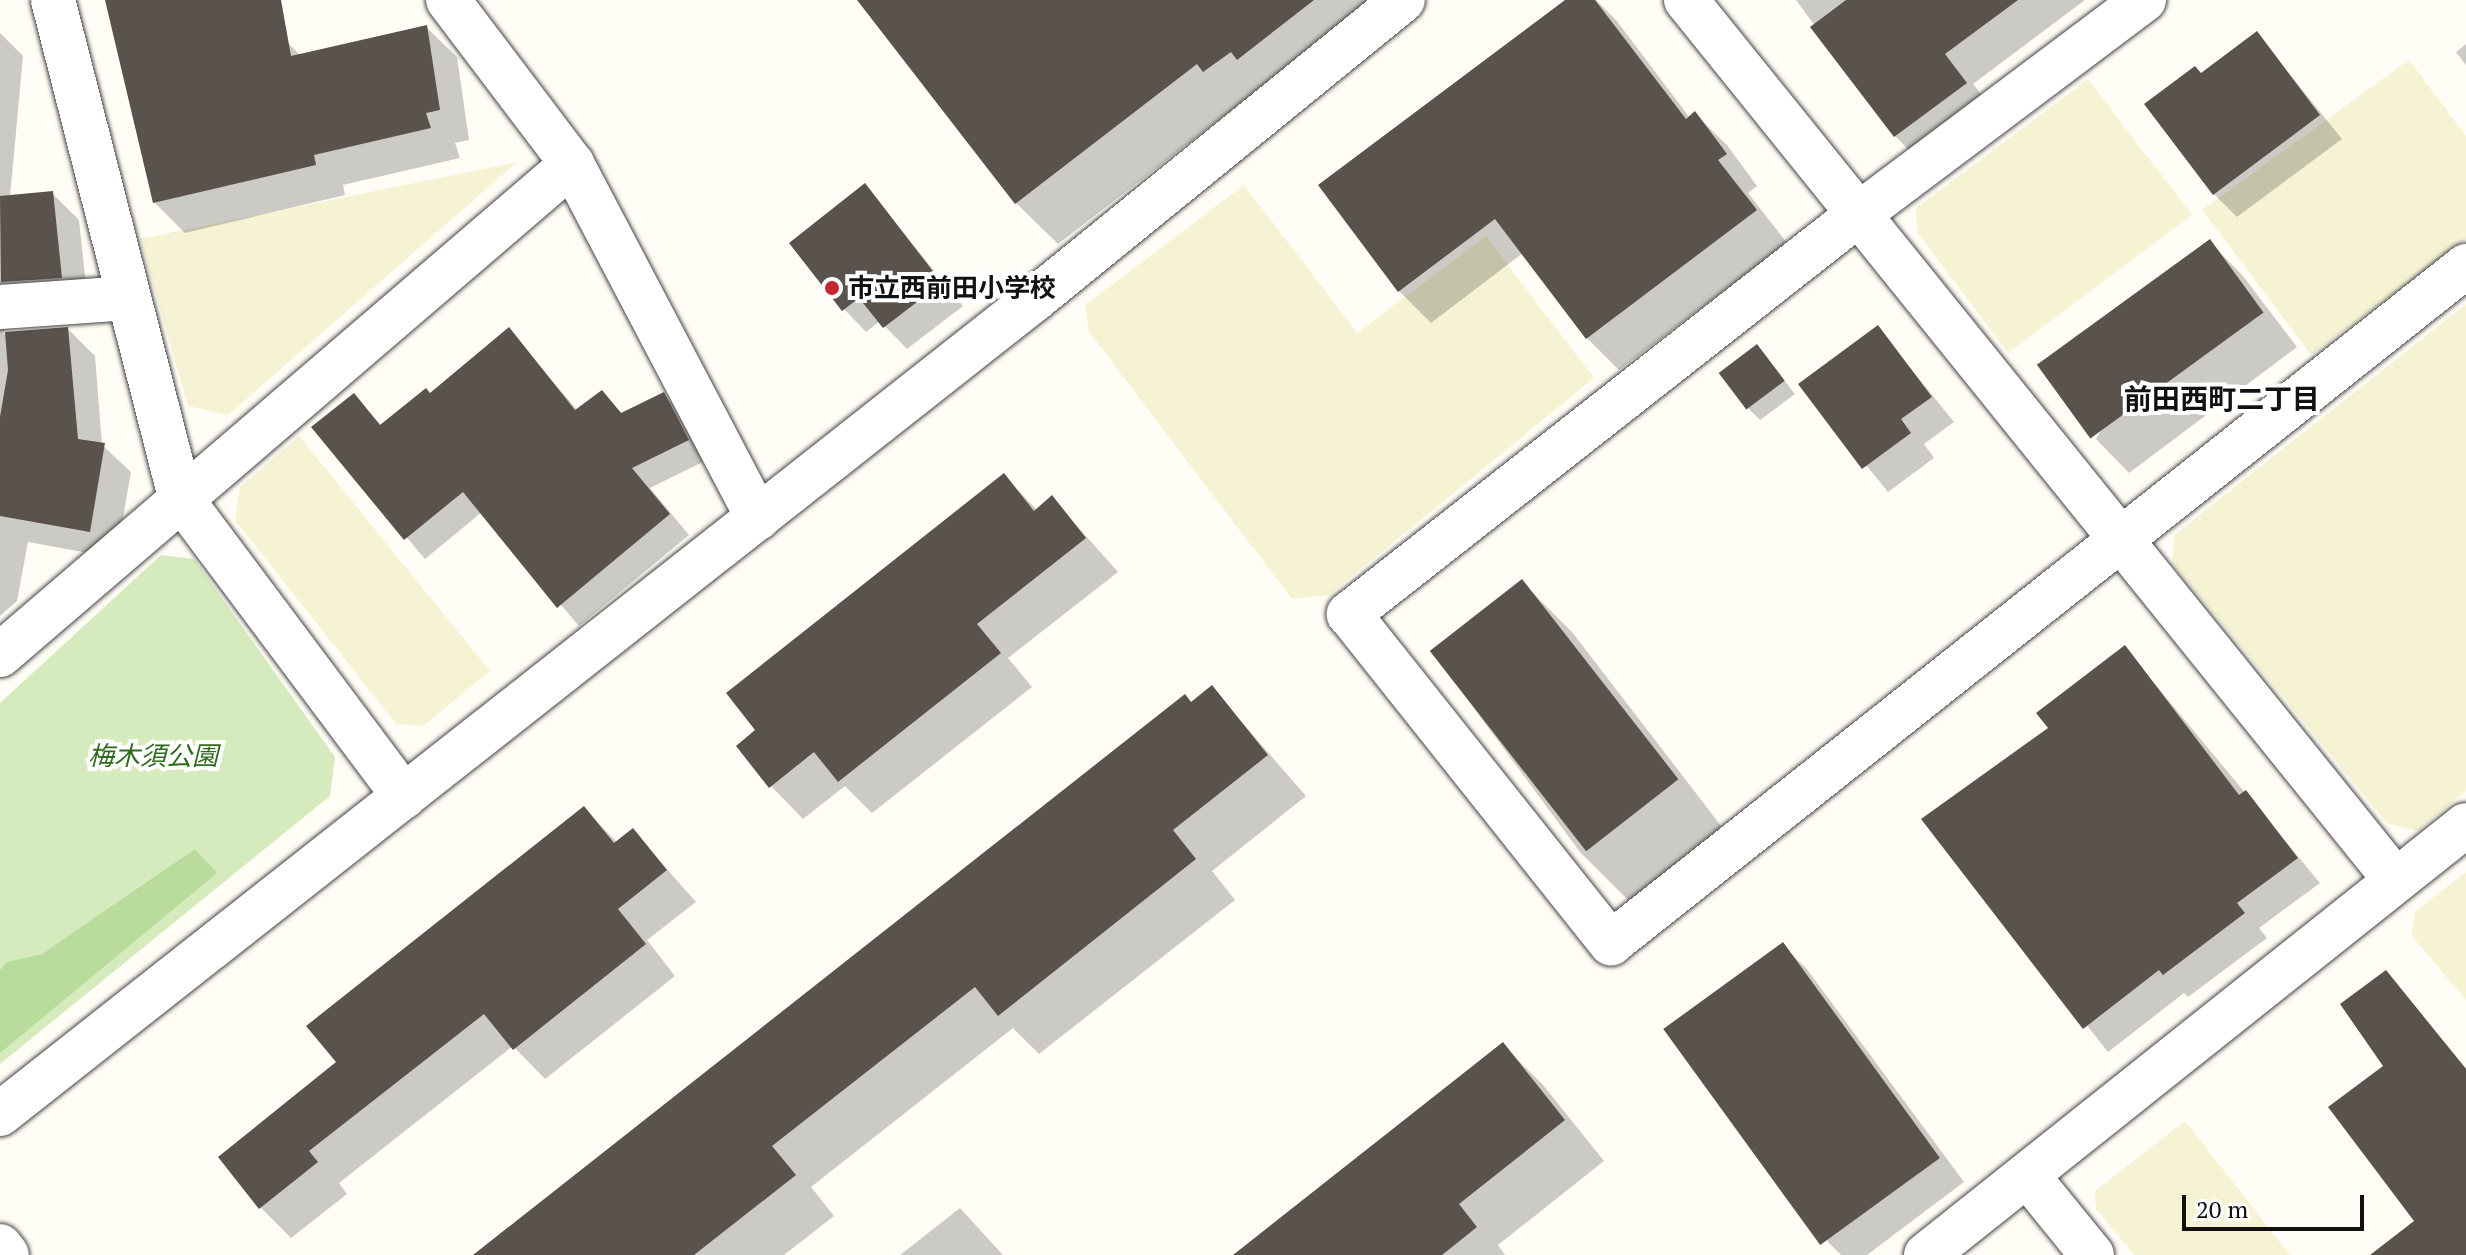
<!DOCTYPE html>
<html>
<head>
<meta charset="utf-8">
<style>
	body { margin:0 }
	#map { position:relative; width:2466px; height:1255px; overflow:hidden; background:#fffdf5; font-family:"PT Serif","Noto Sans JP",serif }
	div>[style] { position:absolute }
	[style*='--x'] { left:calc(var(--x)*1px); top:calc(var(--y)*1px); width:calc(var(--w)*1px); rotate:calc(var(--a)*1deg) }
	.farmland>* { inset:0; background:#f6f3d4 }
	.green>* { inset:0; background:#d5ebbd }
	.forest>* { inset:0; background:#b9dc9c }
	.shadow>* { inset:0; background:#0003 }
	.building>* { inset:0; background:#5a524d; transform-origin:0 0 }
	.roads { filter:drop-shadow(0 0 2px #444) drop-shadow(0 0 2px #444) }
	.minor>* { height:44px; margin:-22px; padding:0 22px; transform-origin:22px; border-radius:22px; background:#fff }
	.dots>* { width:22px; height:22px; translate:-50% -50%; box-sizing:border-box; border:4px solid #fff; border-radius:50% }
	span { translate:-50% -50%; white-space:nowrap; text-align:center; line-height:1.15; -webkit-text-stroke:8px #fff; paint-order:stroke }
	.poi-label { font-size:26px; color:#111; font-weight:700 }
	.left { translate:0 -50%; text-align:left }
	.park-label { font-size:26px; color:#2f6b1f; font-style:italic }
	.neighbourhood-label { font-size:28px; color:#111; font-weight:700 }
	.scale { position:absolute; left:2182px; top:1195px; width:182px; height:36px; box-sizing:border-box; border:4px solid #111; border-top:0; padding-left:10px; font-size:24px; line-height:28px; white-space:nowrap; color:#111; -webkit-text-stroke:6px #fff; paint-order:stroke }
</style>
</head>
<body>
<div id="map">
	<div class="farmland">
		<div style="clip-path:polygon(2409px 60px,2466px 136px,2466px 239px,2311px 355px,2202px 210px)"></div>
		<div style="clip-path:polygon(2088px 79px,2192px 215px,2008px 353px,1917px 232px,1916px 208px)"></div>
		<div style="clip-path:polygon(517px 162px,228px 415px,188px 406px,140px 239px)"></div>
		<div style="clip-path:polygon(1244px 185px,1357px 333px,1486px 236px,1594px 378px,1329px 595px,1292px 599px,1089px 332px,1085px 305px)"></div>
		<div style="clip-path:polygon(2466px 304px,2466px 791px,2417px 831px,2387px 823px,2172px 563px,2174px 535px)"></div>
		<div style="clip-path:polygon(299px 436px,490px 671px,423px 726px,396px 724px,235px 520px,240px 487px)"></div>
		<div style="clip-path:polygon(2466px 872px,2466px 1000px,2411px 935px,2415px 912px)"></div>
		<div style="clip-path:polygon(2185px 1121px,2290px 1255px,2134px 1255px,2096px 1209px,2095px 1191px)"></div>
	</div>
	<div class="green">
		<div style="clip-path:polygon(161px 555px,194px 559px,335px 757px,330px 796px,0 1064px,0 703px)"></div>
	</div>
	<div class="forest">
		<div style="clip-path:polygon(195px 849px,217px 873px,0 1053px,0 970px,7px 962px,42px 954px)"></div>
	</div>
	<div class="shadow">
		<div style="clip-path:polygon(107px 0,181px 0,287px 42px,301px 56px,426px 27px,457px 57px,469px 140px,455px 143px,460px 158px,343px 185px,345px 195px,185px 233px,154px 202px)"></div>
		<div style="clip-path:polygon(859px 0,1409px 0,1246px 112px,1238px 105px,1058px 244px,1016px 203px)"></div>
		<div style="clip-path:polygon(1568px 0,1596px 0,1616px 20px,1690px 118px,1695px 114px,1727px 145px,1757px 186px,1748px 193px,1787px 243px,1619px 370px,1587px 338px,1523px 253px,1431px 323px,1399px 291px)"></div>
		<div style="clip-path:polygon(1796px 0,2085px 0,1973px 84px,1995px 112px,1924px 165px,1895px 136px)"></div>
		<div style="clip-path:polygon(0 33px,23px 56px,10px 197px,52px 193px,79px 220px,88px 304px,14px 312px,3px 334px,68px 329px,95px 356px,102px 445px,131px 472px,116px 558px,28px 542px,17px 601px,0 616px)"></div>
		<div style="clip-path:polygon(2257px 34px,2342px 139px,2237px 217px,2214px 194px,2202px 76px)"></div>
		<div style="clip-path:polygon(2466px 44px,2466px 65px,2456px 52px)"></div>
		<div style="clip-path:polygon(865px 186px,963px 306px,907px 349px,880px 321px,866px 332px,844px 309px)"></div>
		<div style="clip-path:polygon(2210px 242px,2243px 276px,2297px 347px,2129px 473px,2096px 439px)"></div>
		<div style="clip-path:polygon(1878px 328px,1954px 422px,1924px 444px,1934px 458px,1888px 492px,1801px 385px)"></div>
		<div style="clip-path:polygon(509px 330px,578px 411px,601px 392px,623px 414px,663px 394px,683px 414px,707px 460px,650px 488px,689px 535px,579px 626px,482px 512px,425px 559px,314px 427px,354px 396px,382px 426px,431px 396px)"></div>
		<div style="clip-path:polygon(1757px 346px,1795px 394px,1760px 420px,1748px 408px)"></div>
		<div style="clip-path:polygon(1004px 476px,1038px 511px,1052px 498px,1118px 572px,1008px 658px,1032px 687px,872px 813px,845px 786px,803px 819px,771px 786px,758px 730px)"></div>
		<div style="clip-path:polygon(1522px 582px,1572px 632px,1725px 831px,1630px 902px,1580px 852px,1431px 650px)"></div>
		<div style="clip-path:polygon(2125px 648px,2320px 883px,2259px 928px,2267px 938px,2188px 997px,2184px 993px,2108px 1052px,1924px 820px,2051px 729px)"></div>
		<div style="clip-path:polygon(1212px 688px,1306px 796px,1212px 871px,1235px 900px,1039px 1054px,1013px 1028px,811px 1187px,834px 1216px,784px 1255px,476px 1255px)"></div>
		<div style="clip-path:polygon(584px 809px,618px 843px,633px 831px,696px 902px,647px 940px,675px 976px,545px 1079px,513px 1046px,339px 1183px,347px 1194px,291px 1238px,260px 1207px,339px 1063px)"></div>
		<div style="clip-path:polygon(1782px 945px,1806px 968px,1964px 1182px,1867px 1255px,1841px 1255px,1828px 1242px)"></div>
		<div style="clip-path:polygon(2386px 973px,2466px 1068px,2466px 1255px,2373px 1255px,2417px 1221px,2386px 1067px)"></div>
		<div style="clip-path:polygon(1503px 1045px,1543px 1085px,1604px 1161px,1498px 1245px,1505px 1255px,1237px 1255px)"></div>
		<div style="clip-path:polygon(960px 1208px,1003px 1255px,900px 1255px)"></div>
	</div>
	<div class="building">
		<div style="clip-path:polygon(105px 0,281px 0,291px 56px,427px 25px,440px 110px,426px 113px,431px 128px,314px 155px,316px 165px,153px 203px)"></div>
		<div style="clip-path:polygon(857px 0,1314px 0,1237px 60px,1231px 52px,1203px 72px,1197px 64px,1015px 204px)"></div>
		<div style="clip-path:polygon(1565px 0,1595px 0,1686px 119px,1695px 111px,1727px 154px,1718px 160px,1757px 210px,1586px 339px,1495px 219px,1398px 292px,1318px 185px)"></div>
		<div style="clip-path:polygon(1846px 0,2018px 0,1945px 54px,1967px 83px,1894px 137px,1810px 27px)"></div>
		<div style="clip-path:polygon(2257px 31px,2320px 115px,2213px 195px,2144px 104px,2195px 66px,2201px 73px)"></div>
		<div style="clip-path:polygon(865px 183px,942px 283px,883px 328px,859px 298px,842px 311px,789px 243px)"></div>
		<div style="clip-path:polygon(53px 191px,62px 278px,1px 282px,0 196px)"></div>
		<div style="left:2210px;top:239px;width:91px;height:214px;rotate:54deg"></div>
		<div style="clip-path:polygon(1878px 325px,1932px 397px,1901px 419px,1911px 433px,1862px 469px,1798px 384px)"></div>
		<div style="clip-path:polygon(68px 327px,78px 439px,105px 443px,90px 532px,0 516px,0 417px,8px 370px,5px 332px)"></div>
		<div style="clip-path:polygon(509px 327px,575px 410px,602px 390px,621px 413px,664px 392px,689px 440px,632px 468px,670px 514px,557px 608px,463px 492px,404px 540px,311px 427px,354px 393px,380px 425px,426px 388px,430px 393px)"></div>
		<div style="left:1757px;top:344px;width:46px;height:48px;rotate:53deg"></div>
		<div style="clip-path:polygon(1004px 473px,1034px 511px,1052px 495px,1086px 538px,977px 624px,1001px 653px,838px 782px,814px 752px,769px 788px,736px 746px,755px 730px,726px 693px)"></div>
		<div style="left:1522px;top:579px;width:254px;height:117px;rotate:52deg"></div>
		<div style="clip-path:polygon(2125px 645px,2239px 795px,2246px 790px,2298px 858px,2237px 903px,2245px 913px,2163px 975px,2159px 970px,2083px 1029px,1921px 819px,2048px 728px,2036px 713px)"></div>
		<div style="clip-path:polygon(1212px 685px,1268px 755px,1173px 830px,1196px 859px,998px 1016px,975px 987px,772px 1146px,796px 1175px,694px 1255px,473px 1255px,1185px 694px,1191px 702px)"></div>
		<div style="clip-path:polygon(584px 806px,614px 843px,633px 828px,667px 870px,618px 909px,646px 944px,513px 1050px,484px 1014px,309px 1151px,318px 1162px,259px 1209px,218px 1157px,336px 1062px,306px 1026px)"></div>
		<div style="left:1783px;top:942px;width:267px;height:148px;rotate:54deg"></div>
		<div style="clip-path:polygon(2386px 970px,2466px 1069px,2466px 1255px,2370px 1255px,2414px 1221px,2328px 1107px,2383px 1066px,2340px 1004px)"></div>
		<div style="clip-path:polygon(1503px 1042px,1565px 1120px,1459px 1204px,1477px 1227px,1442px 1255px,1233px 1255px)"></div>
	</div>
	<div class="roads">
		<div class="minor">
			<div style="--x:53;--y:0;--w:513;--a:75.67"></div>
			<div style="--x:180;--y:497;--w:374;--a:53.2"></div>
			<div style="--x:448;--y:0;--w:206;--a:52.9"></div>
			<div style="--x:572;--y:164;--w:400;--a:62.3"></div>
			<div style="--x:1686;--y:0;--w:1131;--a:51.13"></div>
			<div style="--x:2144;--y:0;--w:355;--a:143.1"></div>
			<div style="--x:1860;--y:213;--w:650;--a:141.88"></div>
			<div style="--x:1349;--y:614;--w:421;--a:51.5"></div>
			<div style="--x:1611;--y:943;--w:1091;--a:-38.37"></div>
			<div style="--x:0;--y:307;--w:129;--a:-4"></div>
			<div style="--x:0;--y:655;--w:754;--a:-40.64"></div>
			<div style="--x:0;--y:1114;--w:1317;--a:-38.22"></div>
			<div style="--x:1035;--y:299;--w:474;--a:-39.1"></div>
			<div style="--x:2027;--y:1175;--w:103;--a:50.9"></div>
			<div style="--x:0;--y:1246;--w:11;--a:52"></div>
			<div style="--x:1926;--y:1255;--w:690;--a:-38.53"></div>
		</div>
	</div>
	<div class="dots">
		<div style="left:832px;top:288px;background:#c4262e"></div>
	</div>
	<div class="poi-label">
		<span class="left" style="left:848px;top:288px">市立西前田小学校</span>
	</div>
	<div class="park-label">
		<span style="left:153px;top:756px">梅木須公園</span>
	</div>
	<div class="neighbourhood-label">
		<span style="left:2222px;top:399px">前田西町二丁目</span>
	</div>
	<div class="scale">20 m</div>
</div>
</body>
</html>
